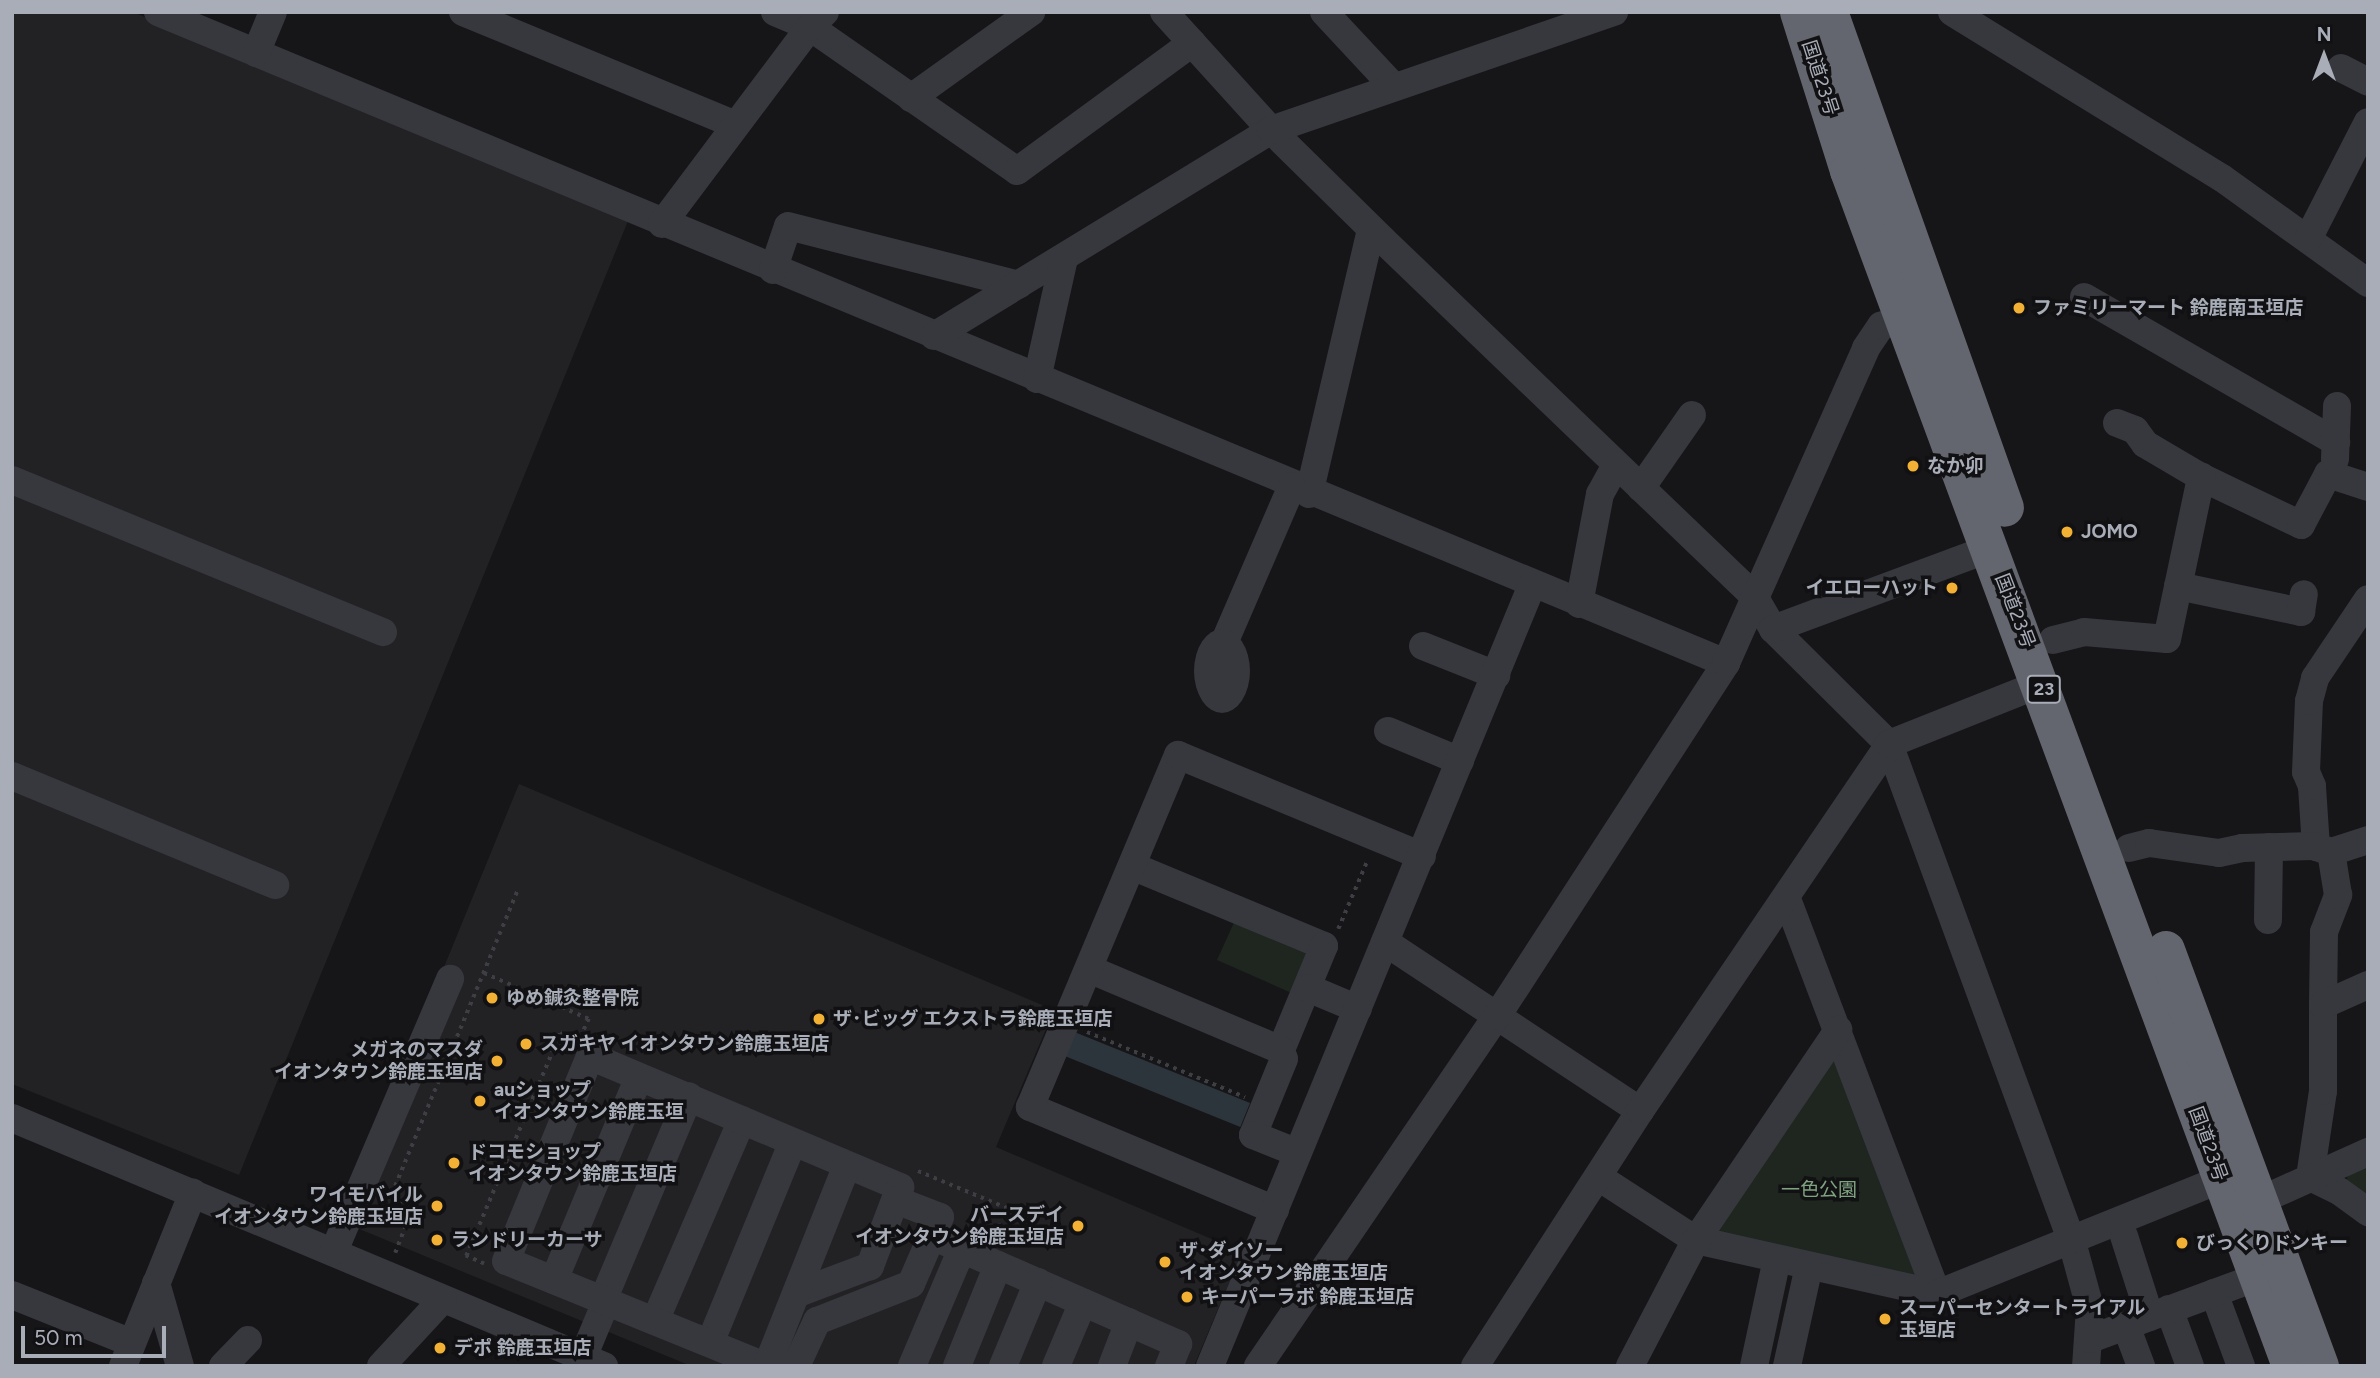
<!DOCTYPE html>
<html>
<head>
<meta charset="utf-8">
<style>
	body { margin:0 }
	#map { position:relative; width:2380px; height:1378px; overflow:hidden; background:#161618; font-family:Figtree,"Noto Sans JP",sans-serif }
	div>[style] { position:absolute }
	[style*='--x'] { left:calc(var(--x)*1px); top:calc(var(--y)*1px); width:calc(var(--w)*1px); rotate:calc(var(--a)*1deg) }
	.built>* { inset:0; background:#222225 }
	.green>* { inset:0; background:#1e261f }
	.water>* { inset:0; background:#2c353c; transform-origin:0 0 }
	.path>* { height:3.5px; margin-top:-1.75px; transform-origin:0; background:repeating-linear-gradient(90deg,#3d3f44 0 3.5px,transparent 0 8.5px) }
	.minor>* { height:28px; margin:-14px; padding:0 14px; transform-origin:14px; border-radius:14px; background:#37383d }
	.minor>.ring { margin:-14px; padding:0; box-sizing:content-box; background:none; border:28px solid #37383d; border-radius:50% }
	.highway>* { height:38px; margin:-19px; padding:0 19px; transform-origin:19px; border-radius:19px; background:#63666e }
	.dots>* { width:19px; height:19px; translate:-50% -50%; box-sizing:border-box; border:4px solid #111113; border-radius:50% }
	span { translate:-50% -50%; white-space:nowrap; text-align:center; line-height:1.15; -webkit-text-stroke:7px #111113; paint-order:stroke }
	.shield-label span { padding:2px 5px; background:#111113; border:2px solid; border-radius:5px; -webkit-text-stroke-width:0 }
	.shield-label { font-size:18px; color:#a8adb8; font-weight:700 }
	.street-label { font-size:19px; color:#a8adb8 }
	.poi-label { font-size:19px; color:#a8adb8; font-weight:700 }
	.left { translate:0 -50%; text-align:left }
	.right { translate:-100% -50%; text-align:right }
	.park-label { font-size:19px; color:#7fa381 }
	.frame { position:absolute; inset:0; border:14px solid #a8adb8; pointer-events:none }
	.north { position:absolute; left:2289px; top:21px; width:70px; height:70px; -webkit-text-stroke:5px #111113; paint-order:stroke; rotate:0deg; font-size:19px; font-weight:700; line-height:28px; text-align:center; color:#a8adb8 }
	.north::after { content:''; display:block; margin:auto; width:24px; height:32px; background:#a8adb8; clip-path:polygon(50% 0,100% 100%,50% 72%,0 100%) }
	.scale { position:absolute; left:21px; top:1326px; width:145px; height:32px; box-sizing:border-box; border:4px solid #a8adb8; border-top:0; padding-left:9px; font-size:21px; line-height:24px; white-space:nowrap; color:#a8adb8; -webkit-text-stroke:5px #111113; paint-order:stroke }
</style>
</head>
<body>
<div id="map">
	<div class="built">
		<div style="clip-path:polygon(12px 12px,133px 12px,628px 221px,239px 1175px,12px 1084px)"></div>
		<div style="clip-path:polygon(519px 784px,1054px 1010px,996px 1147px,1242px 1252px,1194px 1366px,691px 1366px,340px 1221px)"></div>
	</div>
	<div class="green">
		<div style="clip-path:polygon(1236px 918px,1301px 944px,1310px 963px,1296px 995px,1217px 960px)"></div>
		<div style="clip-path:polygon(1830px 1052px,1921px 1271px,1915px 1282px,1715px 1234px)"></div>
		<div style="clip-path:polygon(2368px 1160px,2368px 1201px,2346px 1184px,2349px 1168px)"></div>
	</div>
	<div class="water">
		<div style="left:1072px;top:1031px;width:192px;height:26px;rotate:22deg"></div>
	</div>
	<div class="path">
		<div style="--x:1338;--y:929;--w:76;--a:-66.8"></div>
		<div style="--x:484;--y:973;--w:115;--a:23.7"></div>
		<div style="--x:589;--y:1019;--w:17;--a:115"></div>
		<div style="--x:1087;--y:1032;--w:171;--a:22.4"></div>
		<div style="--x:918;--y:1171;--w:96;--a:22.6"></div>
		<div style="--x:1007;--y:1208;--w:33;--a:113"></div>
		<div style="--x:395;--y:1253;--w:36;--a:-69"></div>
		<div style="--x:408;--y:1219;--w:35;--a:-112"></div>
		<div style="--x:395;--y:1186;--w:321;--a:-67.5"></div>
		<div style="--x:484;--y:1264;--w:20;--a:-156"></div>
		<div style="--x:466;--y:1256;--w:242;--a:-67.1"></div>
		<div style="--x:560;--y:1033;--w:17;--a:24"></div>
	</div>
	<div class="minor">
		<div style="--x:158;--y:12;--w:1698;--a:22.55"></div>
		<div style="--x:463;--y:12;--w:295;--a:22.5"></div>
		<div style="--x:775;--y:12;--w:38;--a:23"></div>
		<div style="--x:810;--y:27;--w:252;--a:34.8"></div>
		<div style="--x:1017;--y:171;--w:217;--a:-36.2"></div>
		<div style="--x:1164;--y:12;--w:159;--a:47.8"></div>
		<div style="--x:1271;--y:130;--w:157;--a:44.5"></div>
		<div style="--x:1383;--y:240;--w:514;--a:43.82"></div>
		<div style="--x:1754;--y:596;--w:38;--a:60"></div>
		<div style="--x:1773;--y:629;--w:163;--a:44.8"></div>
		<div style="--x:1889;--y:744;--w:531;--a:69.82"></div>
		<div style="--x:2072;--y:1242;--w:68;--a:74.7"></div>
		<div style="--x:2090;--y:1308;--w:58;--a:93.9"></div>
		<div style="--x:1324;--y:12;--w:101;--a:47"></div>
		<div style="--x:1952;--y:12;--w:317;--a:31.6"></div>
		<div style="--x:2222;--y:178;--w:180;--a:35.7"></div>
		<div style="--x:256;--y:53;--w:44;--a:-67.5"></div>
		<div style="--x:2341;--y:68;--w:30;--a:27"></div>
		<div style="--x:911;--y:98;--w:148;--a:-35.6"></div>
		<div style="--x:662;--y:224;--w:246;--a:-53.1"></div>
		<div style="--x:810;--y:27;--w:21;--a:-45"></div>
		<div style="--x:2308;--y:239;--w:131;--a:-62.9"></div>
		<div style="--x:773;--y:270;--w:46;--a:-71.2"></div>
		<div style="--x:788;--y:226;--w:238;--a:14.3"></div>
		<div style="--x:2084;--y:297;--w:291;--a:29.9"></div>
		<div style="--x:934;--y:336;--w:395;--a:-31.4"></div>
		<div style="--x:1271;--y:130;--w:363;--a:-19"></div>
		<div style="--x:1037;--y:379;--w:124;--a:-77.4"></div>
		<div style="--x:2117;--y:423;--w:19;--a:21"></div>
		<div style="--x:2135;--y:430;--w:17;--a:54"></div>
		<div style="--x:2145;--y:444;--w:65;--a:30.5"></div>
		<div style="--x:2201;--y:477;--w:111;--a:25.6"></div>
		<div style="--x:2301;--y:525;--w:58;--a:-62.1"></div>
		<div style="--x:2328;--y:474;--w:42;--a:18"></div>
		<div style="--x:2335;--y:459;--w:53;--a:-87.8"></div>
		<div style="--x:12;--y:480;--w:401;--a:22.3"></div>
		<div style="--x:1641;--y:488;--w:89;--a:-55.1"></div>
		<div style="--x:1309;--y:494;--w:272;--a:-76.8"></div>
		<div style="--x:2178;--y:586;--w:126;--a:11.9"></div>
		<div style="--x:2301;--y:612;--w:18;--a:-81"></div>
		<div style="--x:1579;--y:604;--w:112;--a:-79.2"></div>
		<div style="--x:1600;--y:494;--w:33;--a:-61"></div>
		<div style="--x:1773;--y:629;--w:233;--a:-20.4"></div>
		<div style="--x:2053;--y:640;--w:32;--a:-14"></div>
		<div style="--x:2084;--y:632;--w:83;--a:4.8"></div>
		<div style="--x:2167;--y:639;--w:166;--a:-78.1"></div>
		<div style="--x:1224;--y:643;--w:171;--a:-66.6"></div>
		<div class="ring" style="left:1208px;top:643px;width:-4px;height:-4px"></div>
		<div style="--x:1423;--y:646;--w:79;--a:21.7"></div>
		<div style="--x:1388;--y:731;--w:78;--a:22.6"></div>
		<div style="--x:12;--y:776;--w:285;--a:22.5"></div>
		<div style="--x:2316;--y:847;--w:61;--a:-93.8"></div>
		<div style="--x:2312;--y:786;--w:15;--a:-113"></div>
		<div style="--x:2306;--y:772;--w:71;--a:-87.6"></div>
		<div style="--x:2309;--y:701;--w:24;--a:-75"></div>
		<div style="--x:2315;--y:678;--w:95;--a:-56.1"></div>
		<div style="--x:2129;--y:848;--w:21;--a:-14"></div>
		<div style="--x:2149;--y:843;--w:71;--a:8.1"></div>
		<div style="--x:2219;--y:853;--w:24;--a:-12"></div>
		<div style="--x:2242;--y:848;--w:71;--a:-1.6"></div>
		<div style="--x:2313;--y:846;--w:19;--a:18"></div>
		<div style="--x:2331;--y:852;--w:39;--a:-18"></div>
		<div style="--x:1132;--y:866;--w:208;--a:22.6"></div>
		<div style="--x:1324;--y:946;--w:113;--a:112.5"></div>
		<div style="--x:1281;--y:1050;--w:9;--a:72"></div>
		<div style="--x:1284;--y:1059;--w:82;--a:112.2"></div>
		<div style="--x:1253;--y:1135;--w:48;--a:21.8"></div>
		<div style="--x:1787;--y:899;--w:423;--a:69.2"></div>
		<div style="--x:2268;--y:920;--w:73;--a:-89.2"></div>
		<div style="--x:1385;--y:942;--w:306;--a:33.5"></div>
		<div style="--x:1089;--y:969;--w:208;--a:22.9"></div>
		<div style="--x:1308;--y:988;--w:54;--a:22.8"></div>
		<div style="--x:2323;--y:1005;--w:73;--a:-89.2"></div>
		<div style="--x:2324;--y:932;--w:40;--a:-69"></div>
		<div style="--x:2338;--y:895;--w:44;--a:-99.2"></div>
		<div style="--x:12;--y:1118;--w:642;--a:22.73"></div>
		<div style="--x:2310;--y:1177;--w:87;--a:-81.4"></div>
		<div style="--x:2323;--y:1091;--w:86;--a:-90"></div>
		<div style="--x:2323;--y:1005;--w:49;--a:-24"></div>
		<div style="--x:2310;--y:1177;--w:32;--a:26"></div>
		<div style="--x:2339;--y:1191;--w:36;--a:36"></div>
		<div style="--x:1600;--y:1178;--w:114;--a:32.9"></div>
		<div style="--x:1696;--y:1240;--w:247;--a:12.6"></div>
		<div style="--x:1937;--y:1294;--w:306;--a:-22"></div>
		<div style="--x:2259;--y:1201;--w:120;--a:-24.2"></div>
		<div style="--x:1275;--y:1210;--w:266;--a:-157.2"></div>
		<div style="--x:1030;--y:1107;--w:382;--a:-67.2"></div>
		<div style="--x:1178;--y:755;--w:264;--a:22.5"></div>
		<div style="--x:932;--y:1236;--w:269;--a:23.7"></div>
		<div style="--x:1178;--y:1344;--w:24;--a:112"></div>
		<div style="--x:2124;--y:1236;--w:85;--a:72.2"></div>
		<div style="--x:334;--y:1251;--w:296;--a:-66.9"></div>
		<div style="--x:554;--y:1280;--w:220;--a:-67.3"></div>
		<div style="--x:156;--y:1283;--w:86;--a:73.9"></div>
		<div style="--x:2214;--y:1293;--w:78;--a:69.7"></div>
		<div style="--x:12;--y:1295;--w:129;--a:21.8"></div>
		<div style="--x:603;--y:1300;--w:221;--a:-67.1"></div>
		<div style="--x:2169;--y:1309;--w:61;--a:69.8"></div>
		<div style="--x:655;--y:1321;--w:219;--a:-66.6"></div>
		<div style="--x:2126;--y:1326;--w:43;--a:69.4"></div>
		<div style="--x:2090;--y:1339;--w:179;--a:-20.3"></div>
		<div style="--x:710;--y:1343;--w:217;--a:-67.6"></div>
		<div style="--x:583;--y:1357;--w:60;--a:-67.3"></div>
		<div style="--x:123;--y:1366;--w:187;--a:-68"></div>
		<div style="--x:223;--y:1366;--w:36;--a:-46"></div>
		<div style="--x:381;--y:1366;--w:91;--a:-47.2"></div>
		<div style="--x:765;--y:1366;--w:279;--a:-157.9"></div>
		<div style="--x:506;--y:1261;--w:222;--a:-67.7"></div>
		<div style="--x:590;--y:1056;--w:337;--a:22.9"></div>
		<div style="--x:900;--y:1187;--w:85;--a:110.8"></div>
		<div style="--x:870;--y:1266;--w:79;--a:159.3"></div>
		<div style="--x:767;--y:1366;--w:216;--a:-68.3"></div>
		<div style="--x:796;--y:1366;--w:50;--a:-65"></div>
		<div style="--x:817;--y:1321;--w:101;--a:-21.5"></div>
		<div style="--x:911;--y:1284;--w:73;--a:-66.6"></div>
		<div style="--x:940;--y:1217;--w:47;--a:-158.9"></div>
		<div style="--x:912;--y:1366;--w:127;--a:-66.9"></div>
		<div style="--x:957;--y:1366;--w:109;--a:-67.9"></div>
		<div style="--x:1003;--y:1366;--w:91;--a:-67.4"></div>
		<div style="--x:1056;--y:1366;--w:69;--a:-67.1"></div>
		<div style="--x:1112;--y:1366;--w:47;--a:-68.9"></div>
		<div style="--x:1210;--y:1366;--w:845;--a:-67.59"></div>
		<div style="--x:1258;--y:1366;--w:424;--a:-55.7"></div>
		<div style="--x:1497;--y:1016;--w:421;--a:-57"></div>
		<div style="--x:1726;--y:663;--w:345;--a:-66"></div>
		<div style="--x:1866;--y:348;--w:27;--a:-56"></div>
		<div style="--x:1881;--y:326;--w:41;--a:-19.7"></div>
		<div style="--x:1475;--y:1366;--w:304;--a:-57.1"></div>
		<div style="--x:1640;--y:1111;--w:443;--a:-55.8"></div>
		<div style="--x:1889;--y:744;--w:165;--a:-21.7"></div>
		<div style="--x:1630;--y:1366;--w:142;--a:-62.4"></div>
		<div style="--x:1696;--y:1240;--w:254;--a:-55.9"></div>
		<div style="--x:1754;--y:1366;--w:109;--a:-77.9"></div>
		<div style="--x:1787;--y:1366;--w:102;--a:-77.6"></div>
	</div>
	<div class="highway">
		<div style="--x:1799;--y:12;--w:167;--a:72.5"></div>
		<div style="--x:1849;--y:171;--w:1274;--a:69.7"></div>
		<div style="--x:1829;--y:12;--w:526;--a:70.46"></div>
		<div style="--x:2166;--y:950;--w:444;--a:69.7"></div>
	</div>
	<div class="dots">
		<div style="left:2019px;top:308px;background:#f2b134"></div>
		<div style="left:1913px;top:466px;background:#f2b134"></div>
		<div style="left:2067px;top:532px;background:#f2b134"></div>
		<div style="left:1952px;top:588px;background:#f2b134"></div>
		<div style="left:492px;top:998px;background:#f2b134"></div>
		<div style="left:819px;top:1019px;background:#f2b134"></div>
		<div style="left:526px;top:1044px;background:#f2b134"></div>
		<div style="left:497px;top:1061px;background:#f2b134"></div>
		<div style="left:480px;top:1101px;background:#f2b134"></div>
		<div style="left:454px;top:1163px;background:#f2b134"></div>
		<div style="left:437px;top:1206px;background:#f2b134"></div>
		<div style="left:1078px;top:1226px;background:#f2b134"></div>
		<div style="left:437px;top:1240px;background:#f2b134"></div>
		<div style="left:2182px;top:1243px;background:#f2b134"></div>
		<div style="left:1165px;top:1262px;background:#f2b134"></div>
		<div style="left:1187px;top:1297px;background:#f2b134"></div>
		<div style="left:1885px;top:1319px;background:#f2b134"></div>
		<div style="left:440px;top:1348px;background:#f2b134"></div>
	</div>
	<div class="shield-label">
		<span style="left:2044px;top:689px">23</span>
	</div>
	<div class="street-label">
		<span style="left:1820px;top:78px;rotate:72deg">国道23号</span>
		<span style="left:2015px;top:611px;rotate:69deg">国道23号</span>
		<span style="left:2208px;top:1144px;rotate:70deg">国道23号</span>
	</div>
	<div class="poi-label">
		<span class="left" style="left:2033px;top:308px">ファミリーマート 鈴鹿南玉垣店</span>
		<span class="left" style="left:1927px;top:466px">なか卯</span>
		<span class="left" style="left:2081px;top:532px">JOMO</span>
		<span class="right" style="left:1938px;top:588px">イエローハット</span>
		<span class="left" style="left:506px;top:998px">ゆめ鍼灸整骨院</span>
		<span class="left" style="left:833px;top:1019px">ザ･ビッグ エクストラ鈴鹿玉垣店</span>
		<span class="left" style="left:540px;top:1044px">スガキヤ イオンタウン鈴鹿玉垣店</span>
		<span class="right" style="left:483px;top:1061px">メガネのマスダ<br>イオンタウン鈴鹿玉垣店</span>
		<span class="left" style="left:494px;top:1101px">auショップ<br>イオンタウン鈴鹿玉垣</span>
		<span class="left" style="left:468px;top:1163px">ドコモショップ<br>イオンタウン鈴鹿玉垣店</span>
		<span class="right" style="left:423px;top:1206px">ワイモバイル<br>イオンタウン鈴鹿玉垣店</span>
		<span class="right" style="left:1064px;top:1226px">バースデイ<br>イオンタウン鈴鹿玉垣店</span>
		<span class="left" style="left:451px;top:1240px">ランドリーカーサ</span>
		<span class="left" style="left:2196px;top:1243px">びっくりドンキー</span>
		<span class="left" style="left:1179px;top:1262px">ザ･ダイソー<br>イオンタウン鈴鹿玉垣店</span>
		<span class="left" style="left:1201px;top:1297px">キーパーラボ 鈴鹿玉垣店</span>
		<span class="left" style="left:1899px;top:1319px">スーパーセンタートライアル<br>玉垣店</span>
		<span class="left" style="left:454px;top:1348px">デポ 鈴鹿玉垣店</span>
	</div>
	<div class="park-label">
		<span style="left:1819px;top:1190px">一色公園</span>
	</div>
	<div class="frame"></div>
	<div class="north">N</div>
	<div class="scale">50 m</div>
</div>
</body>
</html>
